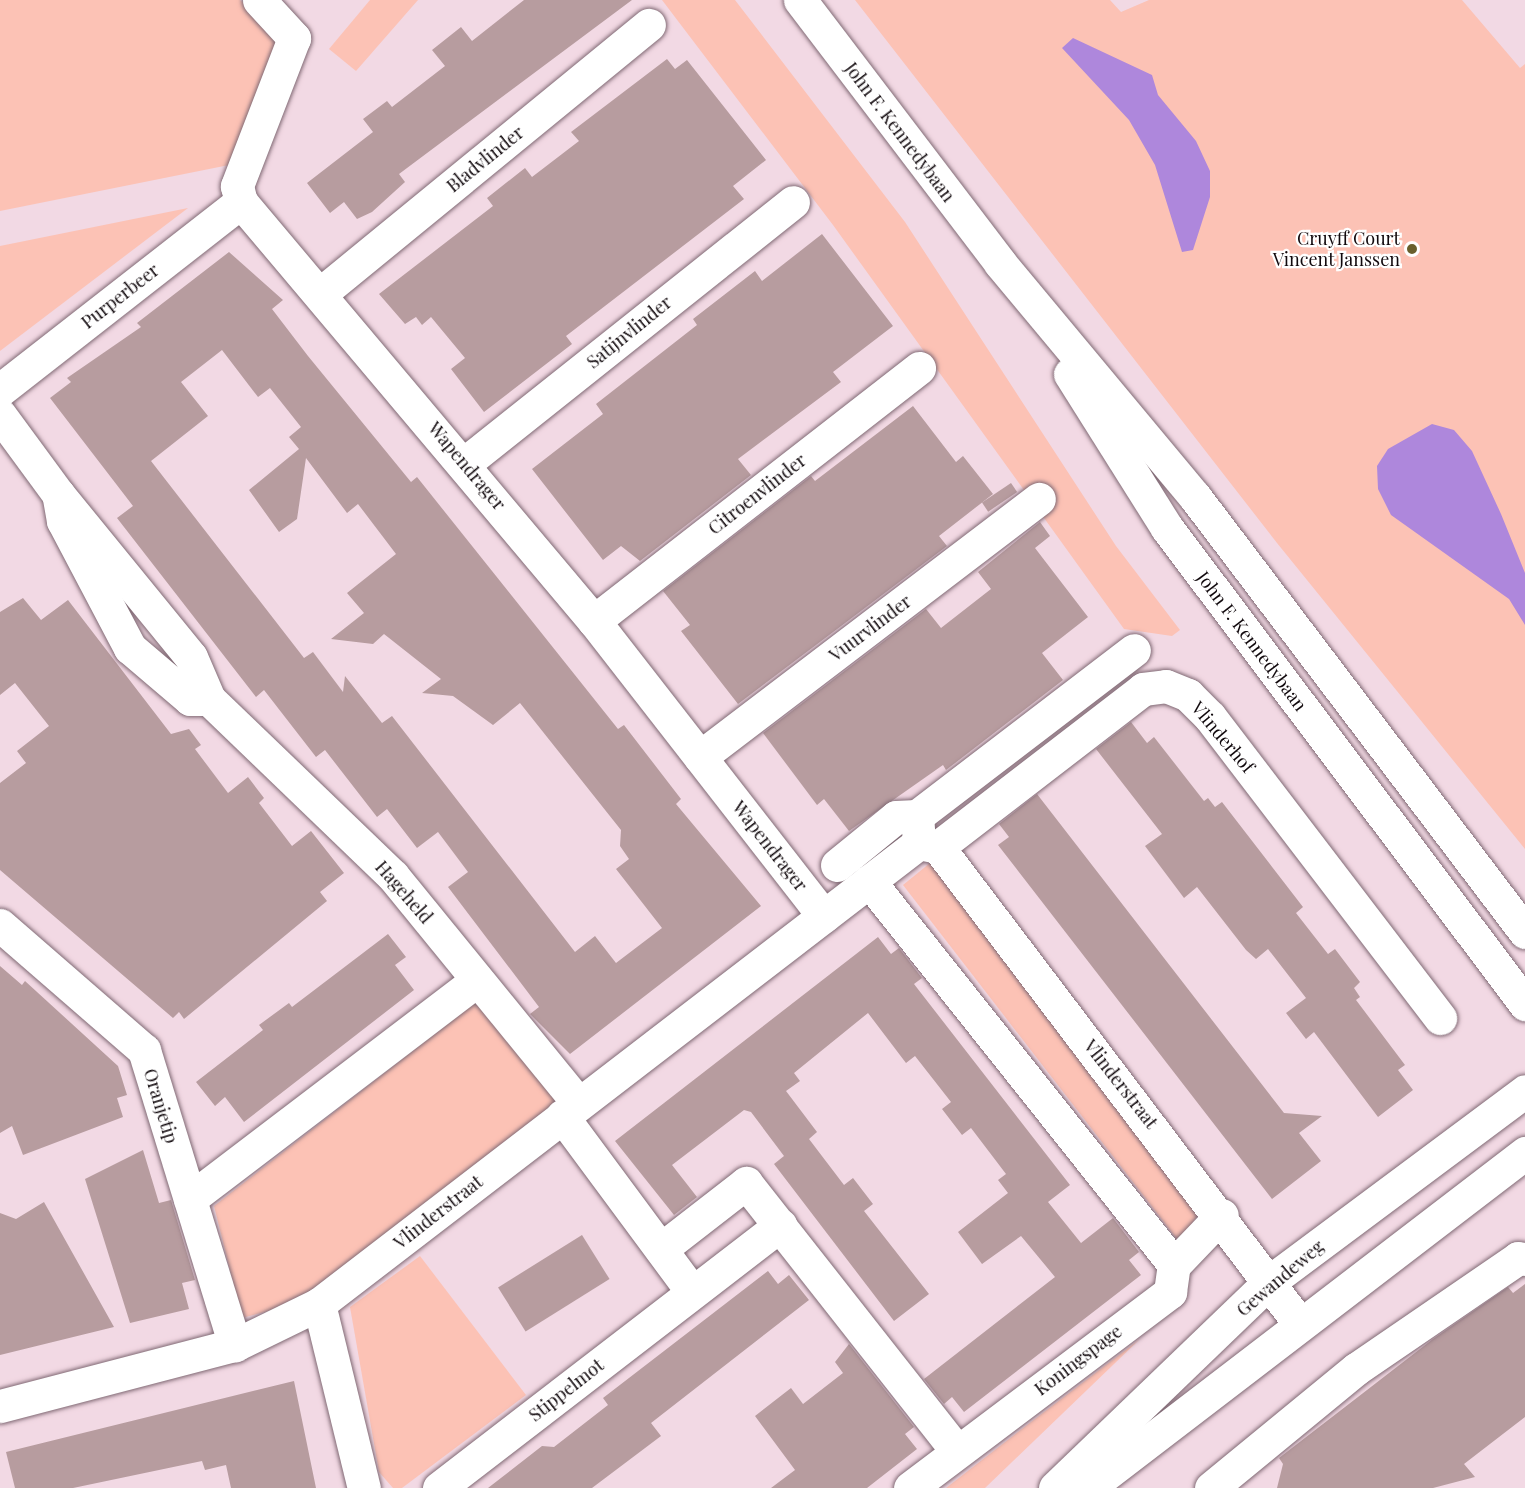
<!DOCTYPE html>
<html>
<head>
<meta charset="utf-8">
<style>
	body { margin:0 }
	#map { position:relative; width:1525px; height:1488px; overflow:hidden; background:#f2d9e4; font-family:"Playfair Display",serif }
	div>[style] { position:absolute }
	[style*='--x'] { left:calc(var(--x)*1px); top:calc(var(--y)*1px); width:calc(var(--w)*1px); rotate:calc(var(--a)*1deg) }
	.green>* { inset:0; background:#fcc2b5 }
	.water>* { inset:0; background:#ae87dc }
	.building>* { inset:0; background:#b79c9f; transform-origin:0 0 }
	.roads { filter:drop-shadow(0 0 2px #806974) drop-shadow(0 0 2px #806974) }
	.minor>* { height:33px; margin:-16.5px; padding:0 16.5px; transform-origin:16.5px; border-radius:16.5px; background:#fff }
	.major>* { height:33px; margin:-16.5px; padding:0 16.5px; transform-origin:16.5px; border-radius:16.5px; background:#fff }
	.dots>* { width:16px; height:16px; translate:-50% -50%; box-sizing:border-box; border:3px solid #fff; border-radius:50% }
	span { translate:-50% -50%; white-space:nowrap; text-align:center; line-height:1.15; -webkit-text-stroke:4.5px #fff; paint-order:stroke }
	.street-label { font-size:18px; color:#11090d }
	.poi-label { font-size:18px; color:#11090d }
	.right { translate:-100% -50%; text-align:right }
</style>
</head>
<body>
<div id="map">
	<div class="green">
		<div style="clip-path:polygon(0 0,240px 0,263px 18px,281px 45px,234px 164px,0 211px)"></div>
		<div style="clip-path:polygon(370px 0,418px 0,356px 71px,329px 49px)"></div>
		<div style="clip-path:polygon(662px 0,735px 0,905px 222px,1116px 546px,1180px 630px,1172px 636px,1124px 629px,833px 225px)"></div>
		<div style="clip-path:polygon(855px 0,1110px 0,1121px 12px,1149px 0,1462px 0,1520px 68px,1525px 64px,1525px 849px,1277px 543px)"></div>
		<div style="clip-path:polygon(188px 208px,0 351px,0 246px)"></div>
		<div style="clip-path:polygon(930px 863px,1203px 1206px,1180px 1243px,903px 885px)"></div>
		<div style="clip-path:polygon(477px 1001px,564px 1098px,335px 1279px,276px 1309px,242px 1318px,214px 1206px)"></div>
		<div style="clip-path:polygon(420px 1256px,526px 1395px,402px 1488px,393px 1488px,379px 1472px,350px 1307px)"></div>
		<div style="clip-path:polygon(1140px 1339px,985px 1488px,946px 1488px,1027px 1425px)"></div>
	</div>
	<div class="water">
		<div style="clip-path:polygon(1073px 38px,1152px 75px,1158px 95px,1196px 141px,1210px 171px,1210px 197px,1193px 250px,1182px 252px,1155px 165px,1129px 120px,1062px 48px)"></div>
		<div style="clip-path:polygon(1432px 424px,1454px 430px,1472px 451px,1501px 514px,1525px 573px,1525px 625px,1509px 599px,1391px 515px,1378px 489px,1377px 466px,1388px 449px)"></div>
	</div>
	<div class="building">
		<div style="clip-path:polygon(524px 0,632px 0,399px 174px,405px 182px,372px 212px,357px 219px,344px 202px,330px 213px,307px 183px,373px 132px,363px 119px,387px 101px,392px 107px,445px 66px,432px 50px,461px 27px,472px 41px)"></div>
		<div style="clip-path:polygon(667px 59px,675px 69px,687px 60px,766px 160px,733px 186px,744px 199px,566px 336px,572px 344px,484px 412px,451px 369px,465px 358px,431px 317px,422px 325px,416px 317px,405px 324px,379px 294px,493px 206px,487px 198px,525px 168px,532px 177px,579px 141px,571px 132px)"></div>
		<div style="clip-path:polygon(822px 234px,893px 326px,833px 372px,841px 382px,738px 459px,751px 475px,640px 561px,621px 546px,603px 560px,532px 469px,603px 414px,596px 404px,697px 325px,693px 319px,755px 271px,762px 281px)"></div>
		<div style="clip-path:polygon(evenodd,229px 252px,283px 300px,272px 309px,308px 356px,411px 482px,417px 477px,618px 729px,624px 725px,681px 799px,676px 804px,761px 906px,570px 1054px,530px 1014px,539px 1007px,448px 887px,468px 872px,438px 832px,417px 848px,387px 809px,377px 817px,325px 750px,316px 757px,264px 690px,256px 697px,117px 518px,133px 506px,50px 398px,71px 382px,67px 378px,141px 327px,137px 323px,229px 252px,222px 350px,258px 397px,270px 388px,301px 427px,289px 437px,299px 449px,249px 490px,279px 532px,297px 519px,306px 458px,347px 513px,358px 504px,396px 554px,347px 593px,364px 613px,331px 639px,373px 644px,384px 634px,441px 679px,422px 693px,453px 696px,493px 725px,520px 703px,621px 830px,620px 846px,629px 859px,616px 869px,662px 928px,616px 963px,595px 936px,575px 952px,392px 716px,382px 723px,345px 676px,343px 692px,313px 652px,304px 658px,151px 461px,208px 416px,181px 382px,222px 350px)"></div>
		<div style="clip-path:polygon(913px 406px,956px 462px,963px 456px,993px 494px,939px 536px,947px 546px,738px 704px,681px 631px,690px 625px,663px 591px,811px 476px,815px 481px)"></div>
		<div style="left:1011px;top:483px;width:11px;height:35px;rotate:56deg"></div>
		<div style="clip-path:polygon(1040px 522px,1050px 536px,1035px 548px,1088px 617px,1042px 653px,1063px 680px,946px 770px,943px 765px,849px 831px,824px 799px,817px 805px,763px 733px,926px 609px,941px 628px,991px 589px,978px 572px)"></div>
		<div style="clip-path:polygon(23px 598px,41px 620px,68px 600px,171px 734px,189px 729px,201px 745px,195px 749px,228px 793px,248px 777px,264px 798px,259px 803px,292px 846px,311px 831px,344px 873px,320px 892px,327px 901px,184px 1019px,179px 1012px,173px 1018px,0 870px,0 783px,26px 763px,17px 751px,49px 726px,15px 683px,0 695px,0 612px)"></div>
		<div style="clip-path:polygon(1131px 722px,1147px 743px,1154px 737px,1204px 801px,1208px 798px,1215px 807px,1222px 802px,1303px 907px,1296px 913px,1328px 954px,1335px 949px,1360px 982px,1354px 988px,1360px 997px,1356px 1000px,1405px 1065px,1398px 1070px,1413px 1090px,1378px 1117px,1314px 1032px,1306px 1039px,1286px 1013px,1306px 998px,1268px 949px,1256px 959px,1246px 950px,1197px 887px,1184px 898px,1145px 846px,1162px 834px,1096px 749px)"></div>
		<div style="clip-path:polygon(1037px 794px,1284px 1113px,1322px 1116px,1299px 1133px,1321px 1161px,1272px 1199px,998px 845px,1009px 837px,999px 824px)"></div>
		<div style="clip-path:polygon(388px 934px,406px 957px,395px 965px,414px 990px,244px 1122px,225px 1097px,215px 1106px,196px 1082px,263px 1030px,259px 1025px,289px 1003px,292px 1007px)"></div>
		<div style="clip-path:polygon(878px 937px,891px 954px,899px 948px,922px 978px,914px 984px,1070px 1185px,1048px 1202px,1081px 1243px,1113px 1218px,1139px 1252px,1129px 1260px,1141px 1275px,964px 1412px,952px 1397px,944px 1404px,924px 1379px,1055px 1277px,1021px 1236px,982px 1264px,958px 1232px,1008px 1193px,998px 1180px,1006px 1174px,971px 1128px,962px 1135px,942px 1109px,951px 1102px,915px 1056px,906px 1063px,868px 1013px,794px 1073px,800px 1081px,786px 1091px,817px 1132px,809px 1139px,844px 1185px,853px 1178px,873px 1204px,864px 1211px,929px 1294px,894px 1321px,774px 1164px,784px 1156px,751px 1112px,744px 1110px,672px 1165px,697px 1197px,674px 1215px,615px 1141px)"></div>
		<div style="clip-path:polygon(0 966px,22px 985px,25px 981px,118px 1066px,127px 1095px,117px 1098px,123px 1117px,23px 1155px,12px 1126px,0 1133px)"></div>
		<div style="clip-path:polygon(143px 1150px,159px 1203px,171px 1200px,195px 1280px,182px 1283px,189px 1309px,130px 1323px,85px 1179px)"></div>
		<div style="clip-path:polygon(44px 1202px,114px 1327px,0 1355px,0 1213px,16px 1219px)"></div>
		<div style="left:582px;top:1235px;width:52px;height:99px;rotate:58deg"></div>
		<div style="clip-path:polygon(768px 1271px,778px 1284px,789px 1275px,809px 1300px,651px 1423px,661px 1436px,592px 1488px,488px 1488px,542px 1446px,554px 1447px,608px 1405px,603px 1398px)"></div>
		<div style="clip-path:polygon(1525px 1284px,1525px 1417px,1464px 1464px,1475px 1477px,1433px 1488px,1277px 1488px,1283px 1464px,1279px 1458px,1433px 1339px,1508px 1287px,1513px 1293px)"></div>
		<div style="clip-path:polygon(849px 1344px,914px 1427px,905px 1434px,917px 1449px,867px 1488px,771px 1488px,795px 1470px,755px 1416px,791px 1388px,803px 1404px,843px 1373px,835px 1362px)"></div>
		<div style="clip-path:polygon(294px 1381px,316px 1488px,231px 1488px,226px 1465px,205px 1470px,202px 1461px,73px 1488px,15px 1488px,6px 1452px)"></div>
	</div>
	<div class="roads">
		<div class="minor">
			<div style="--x:259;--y:0;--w:52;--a:47.4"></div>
			<div style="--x:294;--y:38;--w:159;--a:111.1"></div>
			<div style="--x:237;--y:186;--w:16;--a:76"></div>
			<div style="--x:241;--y:202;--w:548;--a:49.89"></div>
			<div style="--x:594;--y:621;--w:374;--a:52.1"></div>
			<div style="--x:320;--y:294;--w:425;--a:-39.3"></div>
			<div style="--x:0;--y:390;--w:306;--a:-38"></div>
			<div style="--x:0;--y:415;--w:98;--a:53.7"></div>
			<div style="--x:465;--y:463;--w:419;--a:-38.5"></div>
			<div style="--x:58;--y:494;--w:210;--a:50.8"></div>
			<div style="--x:191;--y:657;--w:46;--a:66.8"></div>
			<div style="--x:209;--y:699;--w:19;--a:180"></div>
			<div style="--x:190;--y:699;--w:79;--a:-139.6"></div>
			<div style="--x:130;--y:648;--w:144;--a:-117.8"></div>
			<div style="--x:63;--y:521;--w:27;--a:-100"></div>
			<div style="--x:594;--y:621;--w:412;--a:-37.9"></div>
			<div style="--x:209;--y:699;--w:255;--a:43.9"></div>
			<div style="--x:393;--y:876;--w:293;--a:50.8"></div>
			<div style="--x:700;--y:757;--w:426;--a:-37.3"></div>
			<div style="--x:919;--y:843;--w:27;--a:-94"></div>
			<div style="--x:917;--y:816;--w:273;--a:-37.4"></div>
			<div style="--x:938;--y:847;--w:597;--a:52.82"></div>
			<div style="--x:837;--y:865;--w:76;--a:-39.1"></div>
			<div style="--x:896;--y:817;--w:21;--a:-3"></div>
			<div style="--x:869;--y:881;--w:490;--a:51.5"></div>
			<div style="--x:0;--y:925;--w:191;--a:41"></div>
			<div style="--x:144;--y:1050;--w:309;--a:72.9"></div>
			<div style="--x:562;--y:1116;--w:219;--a:53.5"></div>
			<div style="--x:190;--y:1199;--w:361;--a:-37.3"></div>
			<div style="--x:661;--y:1249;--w:108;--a:-37.8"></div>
			<div style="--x:746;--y:1183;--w:341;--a:51.8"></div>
			<div style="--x:319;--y:1304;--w:189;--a:76.3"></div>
			<div style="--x:0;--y:1406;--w:243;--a:-14.6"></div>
			<div style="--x:235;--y:1345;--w:93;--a:-26"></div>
			<div style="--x:319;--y:1304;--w:757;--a:-37.54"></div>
			<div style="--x:919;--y:843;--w:19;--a:12"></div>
			<div style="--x:938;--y:847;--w:259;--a:-37.6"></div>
			<div style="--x:1143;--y:689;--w:23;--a:-7"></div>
			<div style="--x:1166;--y:686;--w:24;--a:22"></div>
			<div style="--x:1188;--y:695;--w:31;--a:45"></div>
			<div style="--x:1210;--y:717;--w:379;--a:52.6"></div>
			<div style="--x:439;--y:1488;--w:431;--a:-37.6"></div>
			<div style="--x:910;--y:1488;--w:326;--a:-37"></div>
			<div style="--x:1170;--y:1292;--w:27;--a:-82"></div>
			<div style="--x:1174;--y:1265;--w:69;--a:-46.2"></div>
			<div style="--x:1055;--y:1488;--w:297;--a:-43.9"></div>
			<div style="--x:1269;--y:1282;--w:319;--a:-36.7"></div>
			<div style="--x:1088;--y:1488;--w:551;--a:-37.47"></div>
			<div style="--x:1211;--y:1488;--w:188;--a:-39.4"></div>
			<div style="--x:1356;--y:1369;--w:196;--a:-34.4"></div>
			<div style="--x:1518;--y:1258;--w:7;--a:8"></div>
		</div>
		<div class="major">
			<div style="--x:800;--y:0;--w:330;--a:52.7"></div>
			<div style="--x:1000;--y:263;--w:305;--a:50.2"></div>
			<div style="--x:1195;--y:497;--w:546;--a:52.82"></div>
			<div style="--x:1070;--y:374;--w:182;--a:57.8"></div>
			<div style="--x:1167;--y:528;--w:596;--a:53.05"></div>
		</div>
	</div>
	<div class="dots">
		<div style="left:1412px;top:249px;background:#695f2c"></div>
	</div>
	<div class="street-label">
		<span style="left:900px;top:132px;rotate:53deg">John F. Kennedybaan</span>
		<span style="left:485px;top:159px;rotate:-39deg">Bladvlinder</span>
		<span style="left:120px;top:296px;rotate:-38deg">Purperbeer</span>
		<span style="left:629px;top:332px;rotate:-39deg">Satijnvlinder</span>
		<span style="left:467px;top:466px;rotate:50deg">Wapendrager</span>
		<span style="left:757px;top:494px;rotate:-38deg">Citroenvlinder</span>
		<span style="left:870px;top:628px;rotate:-37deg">Vuurvlinder</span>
		<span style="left:1252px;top:641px;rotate:53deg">John F. Kennedybaan</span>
		<span style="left:1223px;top:737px;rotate:50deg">Vlinderhof</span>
		<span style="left:770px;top:846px;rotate:52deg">Wapendrager</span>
		<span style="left:404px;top:892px;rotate:49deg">Hageheld</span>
		<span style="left:1121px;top:1084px;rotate:52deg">Vlinderstraat</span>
		<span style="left:161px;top:1106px;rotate:73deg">Oranjetip</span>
		<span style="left:438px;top:1212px;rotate:-38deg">Vlinderstraat</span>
		<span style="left:1280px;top:1278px;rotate:-40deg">Gewandeweg</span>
		<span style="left:1078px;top:1360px;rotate:-37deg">Koningspage</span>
		<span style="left:566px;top:1390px;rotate:-38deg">Stippelmot</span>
	</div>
	<div class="poi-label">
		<span class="right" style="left:1400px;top:249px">Cruyff Court<br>Vincent Janssen</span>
	</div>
</div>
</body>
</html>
